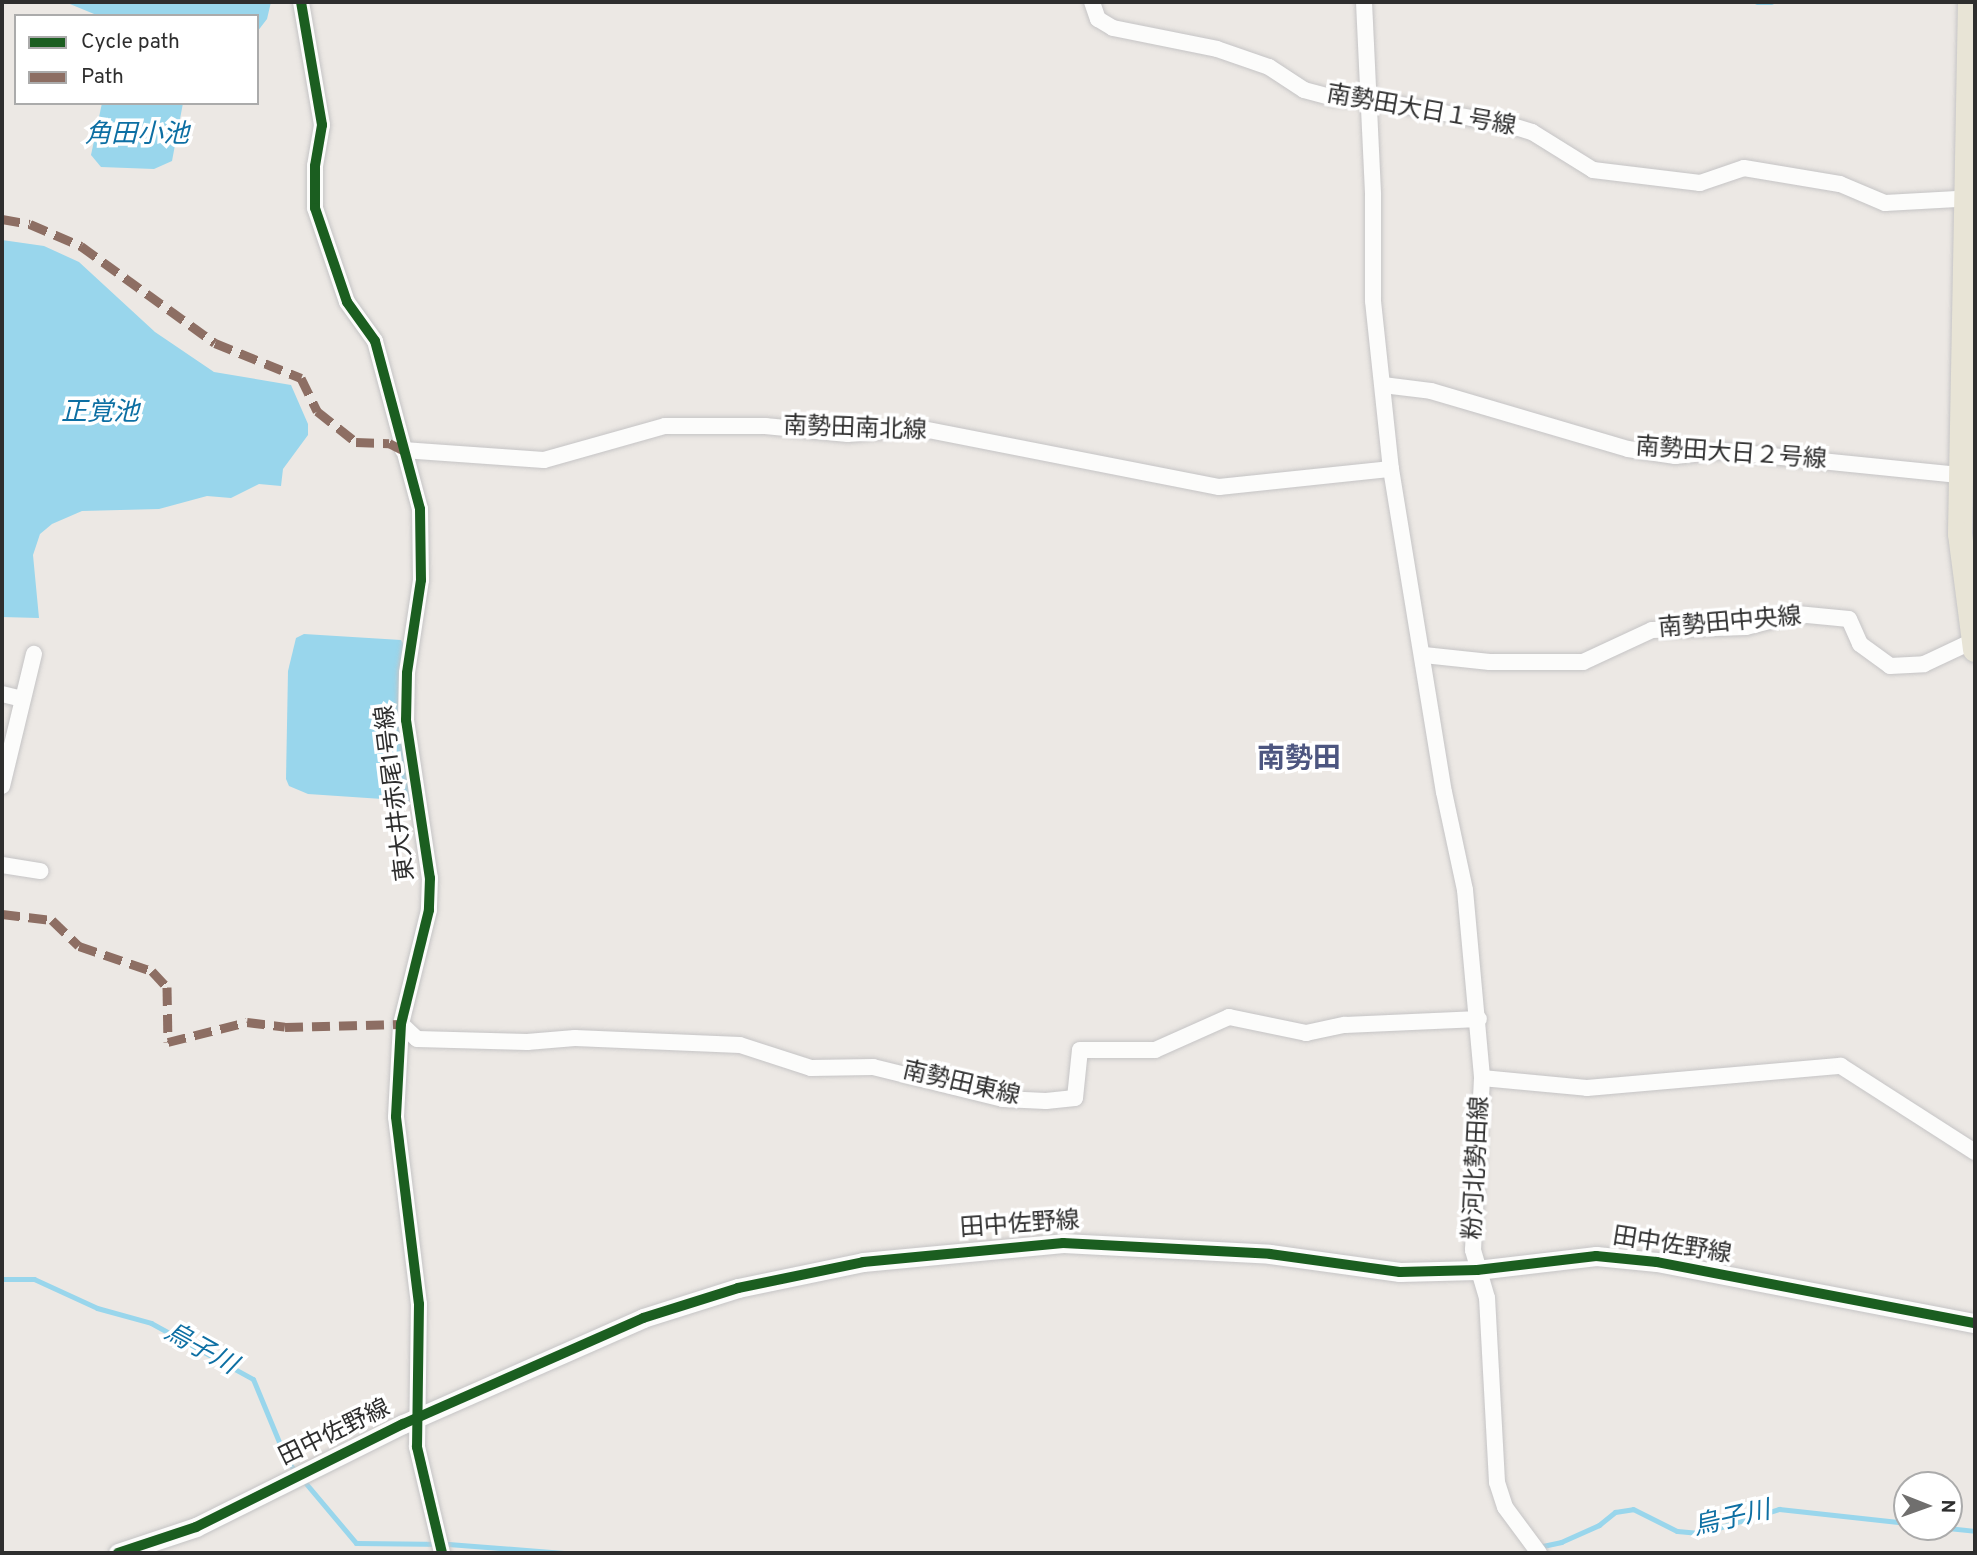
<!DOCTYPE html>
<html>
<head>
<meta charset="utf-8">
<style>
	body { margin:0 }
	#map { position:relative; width:1977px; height:1555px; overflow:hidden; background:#ece8e4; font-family:Overpass,"Noto Sans JP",sans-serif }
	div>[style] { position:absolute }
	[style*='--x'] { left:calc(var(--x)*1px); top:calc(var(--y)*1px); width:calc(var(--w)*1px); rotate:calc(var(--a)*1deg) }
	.water>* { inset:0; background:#99d6ec }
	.stream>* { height:5px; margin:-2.5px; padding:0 2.5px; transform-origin:2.5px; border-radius:2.5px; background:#99d6ec }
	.roads { filter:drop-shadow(0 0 2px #c5c4c5) drop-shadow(0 0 2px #c5c4c5) }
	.minor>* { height:16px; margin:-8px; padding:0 8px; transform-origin:8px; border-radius:8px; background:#fcfcfb }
	.tertiary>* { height:19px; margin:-9.5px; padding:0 9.5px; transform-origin:9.5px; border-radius:9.5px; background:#fcfcfb }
	.primary>* { height:24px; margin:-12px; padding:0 12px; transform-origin:12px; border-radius:12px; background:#e8e4d6 }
	.quiet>* { height:9px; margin-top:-4.5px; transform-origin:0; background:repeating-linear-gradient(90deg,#8d6e63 0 18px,transparent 0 27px) }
	.cycleway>* { height:10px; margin:-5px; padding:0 5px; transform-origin:5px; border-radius:5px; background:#1b5e20 }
	span { translate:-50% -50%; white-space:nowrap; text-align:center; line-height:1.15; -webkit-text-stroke:7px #fff; paint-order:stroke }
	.street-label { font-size:24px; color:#2e2e2e }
	.water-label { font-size:26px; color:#0d6fa3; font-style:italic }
	.quarter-label { font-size:28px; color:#4d5680; font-weight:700 }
	.frame { position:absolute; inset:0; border:4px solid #2e2e2e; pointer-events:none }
	.legend { position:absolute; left:14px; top:14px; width:245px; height:91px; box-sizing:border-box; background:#fff; border:2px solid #ababab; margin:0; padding:9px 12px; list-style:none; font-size:21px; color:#2e2e2e }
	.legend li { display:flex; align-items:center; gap:14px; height:35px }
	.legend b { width:35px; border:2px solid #ababab }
	.north { position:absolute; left:1893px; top:1471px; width:70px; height:70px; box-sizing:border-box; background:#fff; border:2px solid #ababab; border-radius:50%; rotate:91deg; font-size:19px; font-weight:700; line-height:28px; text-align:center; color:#2e2e2e }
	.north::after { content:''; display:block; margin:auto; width:24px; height:32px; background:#706f6e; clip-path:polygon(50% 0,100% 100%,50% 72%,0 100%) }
</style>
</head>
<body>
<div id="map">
	<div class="water">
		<div style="clip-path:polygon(65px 2px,271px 2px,267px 19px,257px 32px,257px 16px,99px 16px)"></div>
		<div style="clip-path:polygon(102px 103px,183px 103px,172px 161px,154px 169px,101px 167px,91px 155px)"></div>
		<div style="clip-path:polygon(2px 240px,44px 246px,79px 262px,155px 332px,214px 372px,291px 385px,308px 424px,308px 435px,283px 469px,281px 486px,259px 484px,231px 498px,207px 496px,159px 509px,82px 511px,52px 524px,40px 534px,33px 555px,39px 618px,2px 617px)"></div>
		<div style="clip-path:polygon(304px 634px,401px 640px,406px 648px,412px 801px,308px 794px,289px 786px,286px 779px,288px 671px,296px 638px)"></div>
	</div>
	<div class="stream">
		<div style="--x:1757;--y:2;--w:14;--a:0"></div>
		<div style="--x:2;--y:1279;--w:32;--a:0"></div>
		<div style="--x:34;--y:1279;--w:69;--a:24.7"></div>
		<div style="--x:97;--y:1308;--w:56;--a:15.5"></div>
		<div style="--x:151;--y:1323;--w:116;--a:28.8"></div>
		<div style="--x:253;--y:1379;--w:89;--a:67.5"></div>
		<div style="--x:287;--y:1461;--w:107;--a:49.9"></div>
		<div style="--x:356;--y:1543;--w:92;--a:0.6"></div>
		<div style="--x:448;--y:1544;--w:116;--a:4.4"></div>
		<div style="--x:1938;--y:1527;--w:37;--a:6"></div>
		<div style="--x:1538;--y:1547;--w:24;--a:-12"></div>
		<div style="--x:1561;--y:1542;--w:42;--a:-24.1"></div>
		<div style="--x:1599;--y:1525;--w:21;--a:-39"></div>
		<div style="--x:1615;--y:1512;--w:18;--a:-9"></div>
		<div style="--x:1633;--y:1509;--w:49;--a:26.6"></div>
		<div style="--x:1677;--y:1531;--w:25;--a:5"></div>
		<div style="--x:1702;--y:1533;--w:81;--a:-17.3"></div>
		<div style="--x:1779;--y:1509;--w:129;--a:6.2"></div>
	</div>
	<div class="roads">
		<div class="minor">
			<div style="--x:301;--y:2;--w:125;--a:80.3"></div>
			<div style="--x:322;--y:125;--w:42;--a:99.7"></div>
			<div style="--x:315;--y:166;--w:42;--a:90"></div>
			<div style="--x:315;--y:208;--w:99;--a:71.2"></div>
			<div style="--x:347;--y:302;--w:48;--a:54.3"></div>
			<div style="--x:375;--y:341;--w:174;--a:75"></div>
			<div style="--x:420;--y:509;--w:71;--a:89.2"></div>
			<div style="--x:421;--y:580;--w:94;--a:98.6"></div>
			<div style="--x:407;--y:673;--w:47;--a:91.2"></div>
			<div style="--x:406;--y:720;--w:160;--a:81.4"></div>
			<div style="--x:430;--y:878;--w:32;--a:92"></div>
			<div style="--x:429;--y:910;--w:117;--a:103.8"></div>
			<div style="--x:401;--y:1024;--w:93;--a:93.1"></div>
			<div style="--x:396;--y:1117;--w:188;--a:83"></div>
			<div style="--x:419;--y:1304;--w:143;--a:90.8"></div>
			<div style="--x:417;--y:1447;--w:109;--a:76.7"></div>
			<div style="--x:1092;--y:2;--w:18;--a:71"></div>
			<div style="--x:1098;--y:19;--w:17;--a:31"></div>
			<div style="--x:1113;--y:28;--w:106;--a:11.4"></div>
			<div style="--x:1217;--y:49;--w:55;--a:19.1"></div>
			<div style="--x:1269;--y:67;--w:42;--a:33.3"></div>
			<div style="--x:1304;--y:90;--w:30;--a:15"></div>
			<div style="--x:1333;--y:98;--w:35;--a:2"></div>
			<div style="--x:1368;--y:99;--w:143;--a:10.4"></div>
			<div style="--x:1509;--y:125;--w:24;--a:17"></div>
			<div style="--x:1532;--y:132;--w:72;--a:31.9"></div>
			<div style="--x:1593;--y:170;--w:108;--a:6.9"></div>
			<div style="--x:1700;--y:183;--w:46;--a:-18.8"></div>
			<div style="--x:1744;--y:168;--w:97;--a:9.5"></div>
			<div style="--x:1840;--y:184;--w:49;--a:22.9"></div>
			<div style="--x:1885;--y:203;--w:90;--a:-3.2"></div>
			<div style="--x:1364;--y:2;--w:193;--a:87.3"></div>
			<div style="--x:1373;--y:195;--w:106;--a:90"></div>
			<div style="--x:1373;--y:301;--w:169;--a:83.9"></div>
			<div style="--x:1391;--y:469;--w:327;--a:80.7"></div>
			<div style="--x:1444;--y:792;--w:100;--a:77.9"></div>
			<div style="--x:1465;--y:890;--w:189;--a:84.8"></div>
			<div style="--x:1383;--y:385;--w:48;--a:7.1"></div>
			<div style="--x:1431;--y:391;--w:205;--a:16.4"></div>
			<div style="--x:1628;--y:449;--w:48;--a:8.5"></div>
			<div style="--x:1675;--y:456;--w:48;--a:-5.9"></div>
			<div style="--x:1723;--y:451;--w:239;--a:5.8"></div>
			<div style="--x:403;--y:450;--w:141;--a:4.1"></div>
			<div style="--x:544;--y:460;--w:126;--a:-15.7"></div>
			<div style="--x:665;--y:426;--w:100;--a:0"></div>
			<div style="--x:765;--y:426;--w:83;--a:5.5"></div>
			<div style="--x:848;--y:434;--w:70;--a:-4.9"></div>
			<div style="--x:918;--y:428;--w:307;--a:11.1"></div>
			<div style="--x:1219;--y:487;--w:173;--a:-6"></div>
			<div style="--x:1424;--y:655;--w:66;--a:6.1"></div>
			<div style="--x:1490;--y:662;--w:93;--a:0"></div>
			<div style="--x:1583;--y:662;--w:76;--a:-24.9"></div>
			<div style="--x:1652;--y:630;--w:94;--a:-1.8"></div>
			<div style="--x:1746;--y:627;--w:53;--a:-14.3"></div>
			<div style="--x:1797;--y:614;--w:52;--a:5.5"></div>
			<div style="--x:1849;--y:619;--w:27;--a:66"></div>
			<div style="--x:1860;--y:644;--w:37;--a:36"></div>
			<div style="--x:1890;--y:666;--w:34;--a:-3"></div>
			<div style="--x:1924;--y:664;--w:54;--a:-25.1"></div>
			<div style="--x:2;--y:694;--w:21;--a:14"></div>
			<div style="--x:2;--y:786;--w:136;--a:-76.4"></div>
			<div style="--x:2;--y:865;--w:39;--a:9"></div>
			<div style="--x:401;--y:1024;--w:22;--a:43"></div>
			<div style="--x:417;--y:1039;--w:110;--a:1.6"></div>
			<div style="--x:527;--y:1042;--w:48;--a:-4.8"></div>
			<div style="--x:575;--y:1038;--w:165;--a:2.4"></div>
			<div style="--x:740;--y:1045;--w:75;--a:17.9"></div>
			<div style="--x:811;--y:1068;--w:62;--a:-0.9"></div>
			<div style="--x:873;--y:1067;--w:134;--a:13.8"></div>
			<div style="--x:1003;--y:1099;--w:43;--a:2.7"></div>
			<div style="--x:1046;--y:1101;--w:29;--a:-6"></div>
			<div style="--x:1075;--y:1098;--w:48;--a:-84.1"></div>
			<div style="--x:1080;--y:1050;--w:75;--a:0"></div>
			<div style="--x:1155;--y:1050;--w:81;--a:-24"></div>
			<div style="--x:1229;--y:1017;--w:79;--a:11.7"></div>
			<div style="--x:1306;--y:1033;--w:40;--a:-12"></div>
			<div style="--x:1345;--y:1025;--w:134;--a:-2.6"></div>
			<div style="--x:1539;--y:1553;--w:57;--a:-126.5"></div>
			<div style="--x:1505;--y:1507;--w:26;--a:-108"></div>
			<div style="--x:1497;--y:1482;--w:184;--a:-93.1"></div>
			<div style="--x:1487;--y:1298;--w:50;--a:-106.3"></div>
			<div style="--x:1473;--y:1250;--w:172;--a:-87"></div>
			<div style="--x:1482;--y:1078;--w:105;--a:5.4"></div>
			<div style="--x:1587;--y:1088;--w:255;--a:-5"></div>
			<div style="--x:1841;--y:1066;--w:159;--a:32.7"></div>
		</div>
		<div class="tertiary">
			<div style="--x:118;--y:1553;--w:82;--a:-18.4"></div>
			<div style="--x:196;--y:1527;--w:231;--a:-26.5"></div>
			<div style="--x:403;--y:1424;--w:262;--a:-23.8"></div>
			<div style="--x:643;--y:1318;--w:100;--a:-17.5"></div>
			<div style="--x:738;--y:1288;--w:128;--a:-11.7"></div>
			<div style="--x:863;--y:1262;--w:201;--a:-5.4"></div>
			<div style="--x:1063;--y:1243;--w:207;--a:3"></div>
			<div style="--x:1270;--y:1254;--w:131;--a:7.9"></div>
			<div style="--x:1400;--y:1272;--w:77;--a:-1.5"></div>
			<div style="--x:1477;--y:1270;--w:120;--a:-6.7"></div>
			<div style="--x:1596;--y:1256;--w:61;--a:5.6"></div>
			<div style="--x:1657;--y:1262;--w:324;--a:10.9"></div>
		</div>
		<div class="primary">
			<div style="--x:1970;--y:2;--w:532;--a:91.08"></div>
			<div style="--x:1960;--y:534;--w:117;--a:82.6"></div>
		</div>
	</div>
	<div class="quiet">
		<div style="--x:2;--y:219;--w:28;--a:10"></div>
		<div style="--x:30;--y:224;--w:56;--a:23.3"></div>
		<div style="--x:81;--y:246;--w:165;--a:35.9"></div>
		<div style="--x:215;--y:343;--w:93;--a:22.1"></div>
		<div style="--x:301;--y:378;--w:37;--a:64"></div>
		<div style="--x:317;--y:411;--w:50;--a:38.5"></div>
		<div style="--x:356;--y:442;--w:33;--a:2"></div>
		<div style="--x:389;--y:443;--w:16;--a:27"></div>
		<div style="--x:2;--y:914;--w:50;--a:6.8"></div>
		<div style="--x:52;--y:920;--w:37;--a:44"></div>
		<div style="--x:79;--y:946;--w:77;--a:18.9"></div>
		<div style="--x:152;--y:971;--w:22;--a:47"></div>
		<div style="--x:167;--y:987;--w:55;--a:89"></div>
		<div style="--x:168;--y:1042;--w:81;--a:-14.2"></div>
		<div style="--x:247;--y:1022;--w:38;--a:7"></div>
		<div style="--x:285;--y:1027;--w:116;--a:-1.5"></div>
	</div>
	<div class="cycleway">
		<div style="--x:301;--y:2;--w:125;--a:80.3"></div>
		<div style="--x:322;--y:125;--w:42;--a:99.7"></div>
		<div style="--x:315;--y:166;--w:42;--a:90"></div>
		<div style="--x:315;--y:208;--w:99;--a:71.2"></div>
		<div style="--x:347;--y:302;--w:48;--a:54.3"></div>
		<div style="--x:375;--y:341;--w:174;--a:75"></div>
		<div style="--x:420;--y:509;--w:71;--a:89.2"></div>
		<div style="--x:421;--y:580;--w:94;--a:98.6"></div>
		<div style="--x:407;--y:673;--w:47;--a:91.2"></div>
		<div style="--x:406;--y:720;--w:160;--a:81.4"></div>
		<div style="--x:430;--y:878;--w:32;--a:92"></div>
		<div style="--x:429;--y:910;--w:117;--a:103.8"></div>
		<div style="--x:401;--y:1024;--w:93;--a:93.1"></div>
		<div style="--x:396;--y:1117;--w:188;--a:83"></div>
		<div style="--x:419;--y:1304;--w:143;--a:90.8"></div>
		<div style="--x:417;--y:1447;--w:109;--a:76.7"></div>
		<div style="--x:118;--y:1553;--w:82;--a:-18.4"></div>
		<div style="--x:196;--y:1527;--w:231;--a:-26.5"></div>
		<div style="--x:403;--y:1424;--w:262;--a:-23.8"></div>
		<div style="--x:643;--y:1318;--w:100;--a:-17.5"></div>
		<div style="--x:738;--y:1288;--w:128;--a:-11.7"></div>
		<div style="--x:863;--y:1262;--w:201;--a:-5.4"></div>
		<div style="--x:1063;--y:1243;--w:207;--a:3"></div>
		<div style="--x:1270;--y:1254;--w:131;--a:7.9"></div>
		<div style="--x:1400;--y:1272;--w:77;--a:-1.5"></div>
		<div style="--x:1477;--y:1270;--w:120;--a:-6.7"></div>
		<div style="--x:1596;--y:1256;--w:61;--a:5.6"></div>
		<div style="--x:1657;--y:1262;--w:324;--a:10.9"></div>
	</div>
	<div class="street-label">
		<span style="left:1421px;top:112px;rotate:10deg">南勢田大日１号線</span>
		<span style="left:855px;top:430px;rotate:2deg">南勢田南北線</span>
		<span style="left:1731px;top:455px;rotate:4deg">南勢田大日２号線</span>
		<span style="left:1730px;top:624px;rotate:-5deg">南勢田中央線</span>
		<span style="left:397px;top:793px;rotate:-97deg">東大井赤尾1号線</span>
		<span style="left:961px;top:1085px;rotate:13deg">南勢田東線</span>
		<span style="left:1478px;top:1168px;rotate:-87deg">粉河北勢田線</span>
		<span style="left:1020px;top:1226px;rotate:-4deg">田中佐野線</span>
		<span style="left:1672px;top:1247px;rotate:9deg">田中佐野線</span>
		<span style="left:335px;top:1434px;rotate:-26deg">田中佐野線</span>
	</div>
	<div class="water-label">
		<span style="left:137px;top:136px">角田小池</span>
		<span style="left:100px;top:414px">正覚池</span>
		<span style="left:200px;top:1350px;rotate:29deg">烏子川</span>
		<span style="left:1732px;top:1520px;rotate:-13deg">烏子川</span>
	</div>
	<div class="quarter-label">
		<span style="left:1299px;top:760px">南勢田</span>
	</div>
	<div class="frame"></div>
	<ul class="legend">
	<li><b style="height:9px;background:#1b5e20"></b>Cycle path</li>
	<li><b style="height:9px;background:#8d6e63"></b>Path</li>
	</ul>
	<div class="north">N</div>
</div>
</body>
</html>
